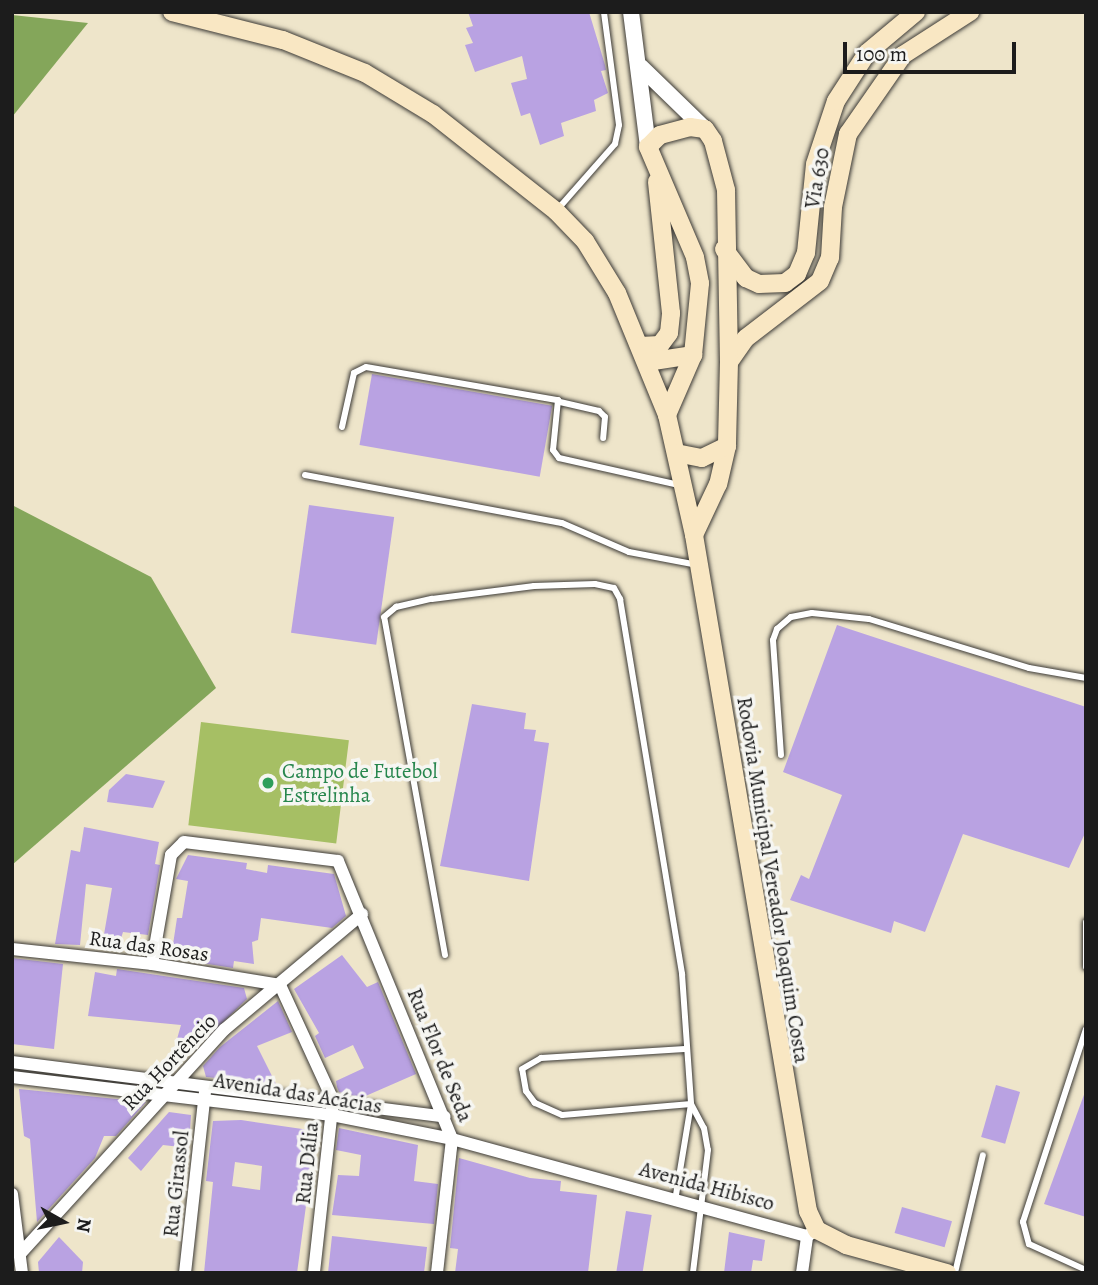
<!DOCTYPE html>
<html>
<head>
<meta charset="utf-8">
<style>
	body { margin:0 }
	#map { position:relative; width:1098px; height:1285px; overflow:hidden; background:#eee5ca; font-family:Alegreya,serif }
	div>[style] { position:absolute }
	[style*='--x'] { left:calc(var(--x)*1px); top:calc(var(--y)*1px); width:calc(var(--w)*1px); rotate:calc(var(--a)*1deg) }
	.green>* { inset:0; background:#a6bf64; transform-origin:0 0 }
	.forest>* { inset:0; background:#84a65a }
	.building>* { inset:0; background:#b9a2e2; transform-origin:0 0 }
	.roads { filter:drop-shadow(0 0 2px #3c3a36) drop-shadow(0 0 2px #3c3a36) }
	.service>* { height:6px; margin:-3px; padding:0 3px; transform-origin:3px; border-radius:3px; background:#fff }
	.minor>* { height:12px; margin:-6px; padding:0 6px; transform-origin:6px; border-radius:6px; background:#fff }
	.tertiary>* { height:16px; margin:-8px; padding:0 8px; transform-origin:8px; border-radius:8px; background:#fff }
	.secondary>* { height:18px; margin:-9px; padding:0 9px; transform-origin:9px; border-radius:9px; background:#f9e7c3 }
	.dots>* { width:19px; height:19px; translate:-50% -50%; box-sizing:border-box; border:4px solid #f6f6f2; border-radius:50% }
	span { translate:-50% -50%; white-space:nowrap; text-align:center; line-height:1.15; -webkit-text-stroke:7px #f6f6f2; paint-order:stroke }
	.street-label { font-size:21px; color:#1c1c1c }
	.leisure-label { font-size:21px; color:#27864d }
	.left { translate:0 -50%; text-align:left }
	.frame { position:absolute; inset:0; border:14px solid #1c1c1c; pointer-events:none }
	.north { position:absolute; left:28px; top:1187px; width:70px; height:70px; -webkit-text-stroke:5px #f6f6f2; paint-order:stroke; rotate:99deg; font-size:19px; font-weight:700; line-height:28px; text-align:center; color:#1c1c1c }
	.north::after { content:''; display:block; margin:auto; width:24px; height:32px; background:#1c1c1c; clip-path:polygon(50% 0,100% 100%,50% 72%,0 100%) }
	.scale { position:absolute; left:843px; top:42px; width:173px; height:32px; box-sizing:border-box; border:4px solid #1c1c1c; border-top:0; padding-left:9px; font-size:21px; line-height:24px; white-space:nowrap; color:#1c1c1c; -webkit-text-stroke:5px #f6f6f2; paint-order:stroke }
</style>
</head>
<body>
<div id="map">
	<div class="green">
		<div style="left:201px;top:722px;width:149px;height:104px;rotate:7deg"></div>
	</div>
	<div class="forest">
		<div style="clip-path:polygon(12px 15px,88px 23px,12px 117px)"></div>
		<div style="clip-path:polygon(12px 505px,151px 577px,216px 688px,12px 865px)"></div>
	</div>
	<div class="building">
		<div style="clip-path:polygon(468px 12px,589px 12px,605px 65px,606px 70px,601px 71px,608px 93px,594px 100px,596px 111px,561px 123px,564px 136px,540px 145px,530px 113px,521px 116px,511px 83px,527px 79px,522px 56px,475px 72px,465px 45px,473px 43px,466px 28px,473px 26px)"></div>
		<div style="left:372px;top:374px;width:183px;height:72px;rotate:10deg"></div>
		<div style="left:309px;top:505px;width:86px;height:129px;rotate:8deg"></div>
		<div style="clip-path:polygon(837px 625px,1086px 707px,1086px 831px,1069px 868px,963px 834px,925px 932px,894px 921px,891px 933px,790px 900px,801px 875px,809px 879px,842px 795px,783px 772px)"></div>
		<div style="clip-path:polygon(472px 704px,526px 713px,524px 729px,536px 730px,534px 741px,549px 743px,529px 881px,440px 866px)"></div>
		<div style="clip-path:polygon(126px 774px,165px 781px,153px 808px,107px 802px,109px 790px)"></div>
		<div style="clip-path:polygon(84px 827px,159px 842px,155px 864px,160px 865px,148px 935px,123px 932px,118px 948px,102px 946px,112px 888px,86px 884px,80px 945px,55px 944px,71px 850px,80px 852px)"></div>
		<div style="clip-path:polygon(188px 855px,247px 863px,246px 869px,267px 873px,268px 865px,334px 874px,346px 916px,332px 928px,261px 918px,258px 940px,252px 942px,254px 964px,234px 961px,233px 968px,176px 959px,172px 951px,177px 918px,182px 918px,188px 881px,176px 879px)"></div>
		<div style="clip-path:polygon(342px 955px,367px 987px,378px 982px,416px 1074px,361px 1098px,339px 1092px,337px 1087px,336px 1081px,364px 1068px,353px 1045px,325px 1058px,315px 1036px,319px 1033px,294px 989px)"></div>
		<div style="clip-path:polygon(12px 958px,63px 964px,54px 1049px,12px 1044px)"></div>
		<div style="clip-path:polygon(117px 969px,244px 988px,247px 999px,189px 1055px,184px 1040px,177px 1039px,181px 1025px,88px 1016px,95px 972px,116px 976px)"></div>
		<div style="clip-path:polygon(278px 1001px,292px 1032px,257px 1046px,276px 1084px,206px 1077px,203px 1066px,220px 1047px)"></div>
		<div style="left:996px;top:1085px;width:25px;height:54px;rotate:16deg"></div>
		<div style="clip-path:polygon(19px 1089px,146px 1102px,116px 1136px,104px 1136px,95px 1158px,37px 1222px,30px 1139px,24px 1136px)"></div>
		<div style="clip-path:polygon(1085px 1092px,1086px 1092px,1086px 1217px,1044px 1204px)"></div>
		<div style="clip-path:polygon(169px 1112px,191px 1115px,189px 1148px,163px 1145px,141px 1171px,128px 1158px)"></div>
		<div style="clip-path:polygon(evenodd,241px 1120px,316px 1131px,297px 1273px,204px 1273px,213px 1182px,206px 1181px,213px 1121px,241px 1120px,235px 1162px,262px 1166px,260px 1190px,232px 1186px,235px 1162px)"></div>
		<div style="clip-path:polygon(339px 1128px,418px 1145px,414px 1181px,438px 1184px,434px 1224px,332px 1215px,338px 1175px,359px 1176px,361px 1155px,336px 1150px)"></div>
		<div style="clip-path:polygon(459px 1158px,530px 1178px,561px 1181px,560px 1191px,597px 1195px,588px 1273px,455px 1273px,458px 1249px,450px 1248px)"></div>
		<div style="left:902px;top:1207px;width:52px;height:27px;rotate:16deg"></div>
		<div style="left:626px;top:1211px;width:26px;height:63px;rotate:9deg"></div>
		<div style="clip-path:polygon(729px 1232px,765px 1240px,762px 1261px,753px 1260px,751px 1273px,724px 1273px)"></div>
		<div style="clip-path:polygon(332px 1236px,427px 1247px,424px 1273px,328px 1273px)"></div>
		<div style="clip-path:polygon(59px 1237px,83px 1262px,82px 1273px,39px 1273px,38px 1262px)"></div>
	</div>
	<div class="roads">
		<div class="service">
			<div style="--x:557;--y:210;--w:88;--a:-48.7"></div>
			<div style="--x:615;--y:144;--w:19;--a:-78"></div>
			<div style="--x:619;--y:125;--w:114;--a:-97.6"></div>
			<div style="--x:560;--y:402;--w:40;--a:13"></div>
			<div style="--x:599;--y:411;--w:8;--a:45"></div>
			<div style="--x:605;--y:417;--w:21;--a:95"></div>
			<div style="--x:342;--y:427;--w:55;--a:-77.5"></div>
			<div style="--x:354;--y:373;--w:13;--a:-27"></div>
			<div style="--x:366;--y:367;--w:195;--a:9.8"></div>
			<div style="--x:558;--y:400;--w:50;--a:95.7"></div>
			<div style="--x:553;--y:450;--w:10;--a:53"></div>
			<div style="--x:559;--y:458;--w:123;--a:12.7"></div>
			<div style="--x:305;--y:475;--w:261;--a:10.6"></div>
			<div style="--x:562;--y:523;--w:73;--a:23.4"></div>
			<div style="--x:629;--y:552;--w:70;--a:10.7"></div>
			<div style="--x:781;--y:755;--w:115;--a:-94"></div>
			<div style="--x:773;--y:640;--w:12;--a:-70"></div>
			<div style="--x:777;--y:629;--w:18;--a:-41"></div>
			<div style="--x:791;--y:617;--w:21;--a:-11"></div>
			<div style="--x:812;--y:613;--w:57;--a:6"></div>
			<div style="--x:869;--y:619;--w:167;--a:17"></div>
			<div style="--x:1029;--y:668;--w:58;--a:10"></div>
			<div style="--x:1086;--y:922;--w:45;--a:90"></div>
			<div style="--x:445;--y:955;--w:343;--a:-100.2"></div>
			<div style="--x:384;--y:617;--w:16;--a:-40"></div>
			<div style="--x:396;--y:607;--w:37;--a:-13"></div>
			<div style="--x:432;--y:599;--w:103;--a:-7.3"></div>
			<div style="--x:534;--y:586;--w:61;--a:-1.9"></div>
			<div style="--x:595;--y:584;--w:19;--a:12"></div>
			<div style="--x:614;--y:588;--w:13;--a:61"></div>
			<div style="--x:620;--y:599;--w:380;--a:80.6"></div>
			<div style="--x:682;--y:974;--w:130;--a:86"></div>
			<div style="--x:691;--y:1104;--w:27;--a:62"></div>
			<div style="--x:704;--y:1128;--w:22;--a:80"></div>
			<div style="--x:708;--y:1150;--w:124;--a:97"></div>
			<div style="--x:1086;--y:1029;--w:203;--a:108.1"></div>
			<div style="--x:1023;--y:1222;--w:23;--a:75"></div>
			<div style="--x:1029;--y:1244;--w:63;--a:24.5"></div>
			<div style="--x:675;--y:1201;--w:98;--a:-80.6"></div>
			<div style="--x:691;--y:1104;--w:129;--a:175.1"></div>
			<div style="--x:562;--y:1115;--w:30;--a:-156"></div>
			<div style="--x:535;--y:1103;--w:15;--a:-127"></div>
			<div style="--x:526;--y:1091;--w:22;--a:-100"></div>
			<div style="--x:522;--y:1069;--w:22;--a:-30"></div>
			<div style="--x:541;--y:1058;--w:144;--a:-3.6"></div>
			<div style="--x:955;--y:1273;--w:121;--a:-76.7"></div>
		</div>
		<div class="minor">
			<div style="--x:12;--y:949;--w:141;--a:6.1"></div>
			<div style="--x:152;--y:964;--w:130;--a:9.3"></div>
			<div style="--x:280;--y:985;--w:127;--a:65.3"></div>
			<div style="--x:333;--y:1100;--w:174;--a:96.3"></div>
			<div style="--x:152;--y:964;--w:111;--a:-80.1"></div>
			<div style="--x:171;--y:855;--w:18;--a:-45"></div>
			<div style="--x:184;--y:842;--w:155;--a:7"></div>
			<div style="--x:338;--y:861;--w:300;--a:67.7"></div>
			<div style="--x:452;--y:1139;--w:135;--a:96.4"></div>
			<div style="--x:12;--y:1062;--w:436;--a:7.2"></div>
			<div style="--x:12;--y:1077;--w:322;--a:6.8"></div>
			<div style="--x:332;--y:1115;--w:122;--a:11.3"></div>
			<div style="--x:452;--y:1139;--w:368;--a:15.3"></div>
			<div style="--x:807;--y:1236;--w:12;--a:-31"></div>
			<div style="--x:12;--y:1194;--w:80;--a:82.8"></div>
			<div style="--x:20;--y:1254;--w:304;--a:-47.7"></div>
			<div style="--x:225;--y:1029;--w:179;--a:-40"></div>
			<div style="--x:185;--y:1273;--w:182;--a:-83.7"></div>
			<div style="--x:802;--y:1273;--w:37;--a:-82"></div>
		</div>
		<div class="tertiary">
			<div style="--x:631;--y:12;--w:136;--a:82.8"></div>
			<div style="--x:641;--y:67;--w:89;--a:44.1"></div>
		</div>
		<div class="secondary">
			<div style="--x:172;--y:12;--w:114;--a:14.2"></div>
			<div style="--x:283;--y:40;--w:88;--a:21.9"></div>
			<div style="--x:365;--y:73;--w:79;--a:31.1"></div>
			<div style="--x:433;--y:114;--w:157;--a:38.3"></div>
			<div style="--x:556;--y:211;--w:42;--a:46"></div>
			<div style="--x:585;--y:241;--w:61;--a:58.4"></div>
			<div style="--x:617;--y:293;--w:132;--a:67.7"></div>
			<div style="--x:667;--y:415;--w:123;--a:77.3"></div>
			<div style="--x:694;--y:535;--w:686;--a:80.43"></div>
			<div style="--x:808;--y:1211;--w:21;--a:65"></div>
			<div style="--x:817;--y:1230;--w:33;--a:27"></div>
			<div style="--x:846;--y:1245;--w:105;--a:15.5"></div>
			<div style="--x:724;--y:249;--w:36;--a:53"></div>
			<div style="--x:746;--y:278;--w:14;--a:25"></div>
			<div style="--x:759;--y:284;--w:26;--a:-2"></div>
			<div style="--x:785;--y:283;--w:15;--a:-37"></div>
			<div style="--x:797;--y:274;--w:23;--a:-67"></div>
			<div style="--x:806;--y:253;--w:89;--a:-84.2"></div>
			<div style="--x:815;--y:164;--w:66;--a:-71.6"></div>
			<div style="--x:836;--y:101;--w:57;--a:-57.1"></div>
			<div style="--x:867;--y:53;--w:64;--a:-39.9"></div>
			<div style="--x:640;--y:346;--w:20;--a:-3"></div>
			<div style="--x:660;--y:345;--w:15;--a:-53"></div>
			<div style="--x:669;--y:333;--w:20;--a:-84"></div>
			<div style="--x:671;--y:313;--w:132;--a:-96.1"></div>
			<div style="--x:647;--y:362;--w:47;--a:-8.7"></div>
			<div style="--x:729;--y:362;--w:29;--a:-55"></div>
			<div style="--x:746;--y:338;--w:93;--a:-37.6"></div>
			<div style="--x:820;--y:281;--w:25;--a:-67"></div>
			<div style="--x:830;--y:258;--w:51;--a:-86.6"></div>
			<div style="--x:833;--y:207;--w:75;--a:-78.4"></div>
			<div style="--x:848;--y:134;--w:96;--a:-55.2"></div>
			<div style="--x:903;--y:55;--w:80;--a:-32.7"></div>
			<div style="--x:667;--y:415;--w:65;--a:-66.6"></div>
			<div style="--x:693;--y:355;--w:72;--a:-84.4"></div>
			<div style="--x:700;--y:283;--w:26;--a:-101"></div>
			<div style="--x:695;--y:257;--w:120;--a:-113.1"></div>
			<div style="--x:648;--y:147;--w:17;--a:-45"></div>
			<div style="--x:660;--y:135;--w:31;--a:-15"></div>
			<div style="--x:690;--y:127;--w:15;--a:8"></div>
			<div style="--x:705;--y:129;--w:14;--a:56"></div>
			<div style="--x:713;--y:141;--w:51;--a:75.1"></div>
			<div style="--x:726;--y:190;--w:172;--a:89"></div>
			<div style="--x:729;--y:362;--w:84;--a:91.4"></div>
			<div style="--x:727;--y:446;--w:39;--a:103"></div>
			<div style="--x:718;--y:484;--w:56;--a:115.2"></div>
			<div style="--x:676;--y:453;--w:26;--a:11"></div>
			<div style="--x:702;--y:458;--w:28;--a:-26"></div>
		</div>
	</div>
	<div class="dots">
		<div style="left:268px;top:783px;background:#2e9e5b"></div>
	</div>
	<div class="street-label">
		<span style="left:817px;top:178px;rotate:-80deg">Via 630</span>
		<span style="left:773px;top:880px;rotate:81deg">Rodovia Municipal Vereador Joaquim Costa</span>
		<span style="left:149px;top:946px;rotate:8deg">Rua das Rosas</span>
		<span style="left:440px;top:1055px;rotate:68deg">Rua Flor de Seda</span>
		<span style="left:169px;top:1062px;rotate:-46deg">Rua Hortêncio</span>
		<span style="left:298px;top:1093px;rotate:9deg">Avenida das Acácias</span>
		<span style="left:307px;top:1163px;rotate:-84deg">Rua Dália</span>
		<span style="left:176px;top:1184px;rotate:-84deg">Rua Girassol</span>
		<span style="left:707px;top:1186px;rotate:15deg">Avenida Hibisco</span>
	</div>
	<div class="leisure-label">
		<span class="left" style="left:282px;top:783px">Campo de Futebol<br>Estrelinha</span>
	</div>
	<div class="frame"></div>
	<div class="north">N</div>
	<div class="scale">100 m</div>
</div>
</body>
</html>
